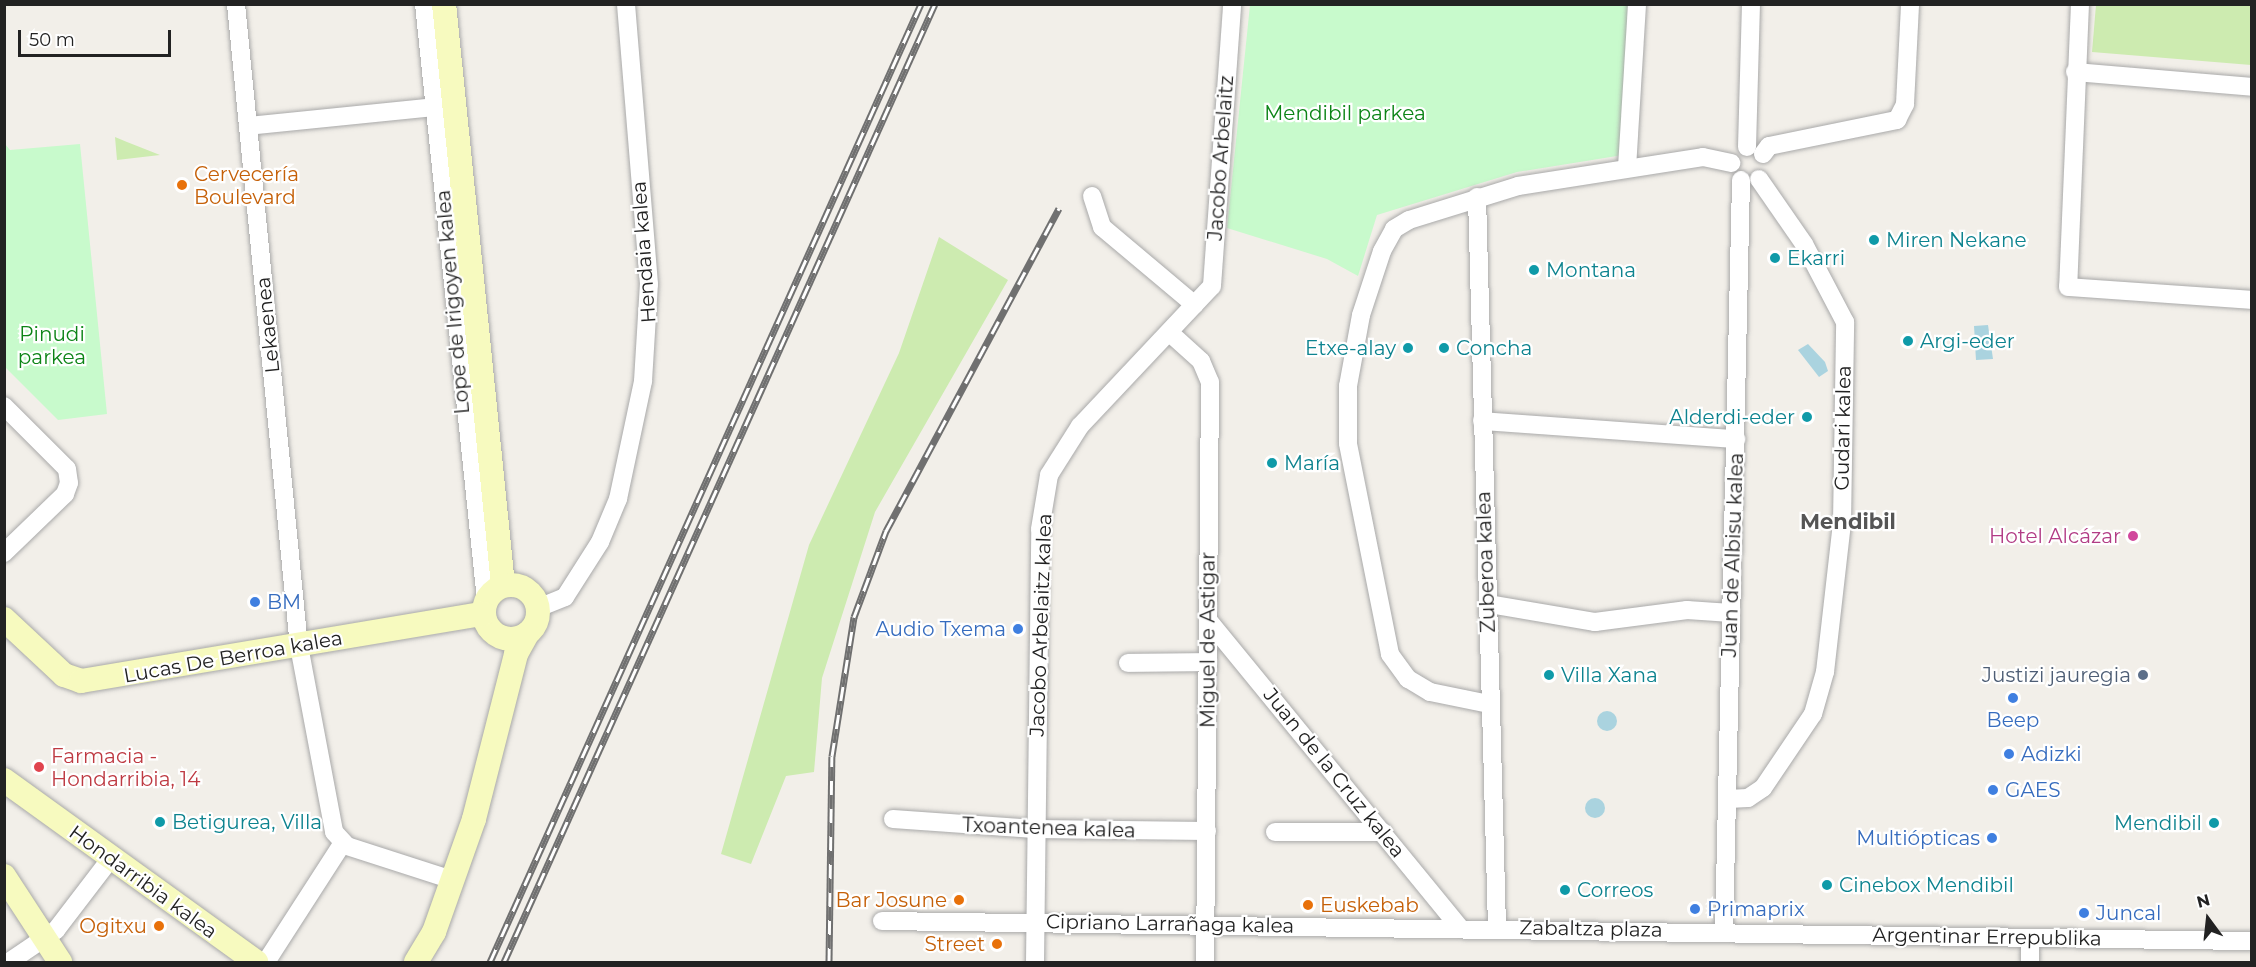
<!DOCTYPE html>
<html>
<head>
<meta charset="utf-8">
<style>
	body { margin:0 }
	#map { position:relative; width:2256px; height:967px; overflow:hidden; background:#f2efe9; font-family:Montserrat,sans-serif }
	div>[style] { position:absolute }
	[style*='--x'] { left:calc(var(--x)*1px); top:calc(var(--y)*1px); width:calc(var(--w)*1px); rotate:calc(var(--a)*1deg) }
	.grass>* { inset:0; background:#cdebb0 }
	.park>* { inset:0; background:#c8facc }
	.water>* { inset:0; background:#aad3df }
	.round { border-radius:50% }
	.roads { filter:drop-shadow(0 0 2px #a9a9a9) drop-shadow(0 0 2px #a9a9a9) }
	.street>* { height:18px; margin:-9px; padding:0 9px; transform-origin:9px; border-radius:9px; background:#fff }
	.secondary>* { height:24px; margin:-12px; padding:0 12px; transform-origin:12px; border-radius:12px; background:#f7fabf }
	.secondary>.ring { margin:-12px; padding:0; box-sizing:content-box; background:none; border:24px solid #f7fabf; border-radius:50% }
	.rail>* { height:7px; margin-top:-3.5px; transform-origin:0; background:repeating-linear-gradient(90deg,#fff 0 14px,#707070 0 28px); box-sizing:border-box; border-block:2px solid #707070 }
	.dots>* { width:16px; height:16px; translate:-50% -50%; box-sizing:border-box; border:3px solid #fff; border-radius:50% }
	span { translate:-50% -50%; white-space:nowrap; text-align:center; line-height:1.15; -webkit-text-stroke:4.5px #fff; paint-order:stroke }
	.park-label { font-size:20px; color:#0c8416 }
	.street-label { font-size:20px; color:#222 }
	.food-label { font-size:20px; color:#c56008 }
	.left { translate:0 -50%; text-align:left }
	.right { translate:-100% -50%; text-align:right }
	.culture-label { font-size:20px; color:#0d838f }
	.hotel-label { font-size:20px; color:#b23c85 }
	.shop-label { font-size:20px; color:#366cbe }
	.service-label { font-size:20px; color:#4e5e75 }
	.health-label { font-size:20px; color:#be3a42 }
	.neighbourhood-label { font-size:21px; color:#555; font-weight:700 }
	.frame { position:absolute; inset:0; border:6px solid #222; pointer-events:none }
	.north { position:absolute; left:2178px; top:889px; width:60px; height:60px; -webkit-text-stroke:4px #fff; paint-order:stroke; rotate:345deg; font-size:16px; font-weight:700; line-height:24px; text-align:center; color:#222 }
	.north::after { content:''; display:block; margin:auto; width:21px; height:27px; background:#222; clip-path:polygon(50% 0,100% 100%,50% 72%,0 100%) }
	.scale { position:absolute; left:18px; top:30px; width:153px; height:27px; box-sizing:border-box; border:3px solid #222; border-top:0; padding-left:8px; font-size:18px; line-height:21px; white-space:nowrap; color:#222; -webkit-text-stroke:4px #fff; paint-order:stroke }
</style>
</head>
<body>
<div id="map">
	<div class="grass">
		<div style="clip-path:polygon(2096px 5px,2251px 5px,2251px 65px,2092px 52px)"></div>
		<div style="clip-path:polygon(115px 137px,127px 142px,160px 155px,117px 160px)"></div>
		<div style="clip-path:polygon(939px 237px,1008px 280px,875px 512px,822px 678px,814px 772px,786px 776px,751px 864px,721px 854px,809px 545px,899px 353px)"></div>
	</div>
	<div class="park">
		<div style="clip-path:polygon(1250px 5px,1631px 5px,1623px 155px,1517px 172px,1377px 215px,1358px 276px,1327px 259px,1227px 228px)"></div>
		<div style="clip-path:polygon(5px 144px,10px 150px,80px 144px,107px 414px,58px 420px,5px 367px)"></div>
	</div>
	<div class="water">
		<div style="clip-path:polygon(1988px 325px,1993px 359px,1976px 360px,1974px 326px)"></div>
		<div style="clip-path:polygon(1808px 344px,1825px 362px,1828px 371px,1819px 377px,1798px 350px)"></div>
		<div class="round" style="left:1597px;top:711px;width:20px;height:20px"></div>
		<div class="round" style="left:1585px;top:798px;width:20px;height:20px"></div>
	</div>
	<div class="roads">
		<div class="street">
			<div style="--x:236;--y:4;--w:645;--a:84.4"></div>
			<div style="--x:299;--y:646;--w:189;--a:79.3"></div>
			<div style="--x:334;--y:832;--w:19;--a:47"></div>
			<div style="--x:347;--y:846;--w:110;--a:17.9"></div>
			<div style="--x:424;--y:4;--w:599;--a:84.06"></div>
			<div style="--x:2080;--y:4;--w:283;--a:92.4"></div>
			<div style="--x:2068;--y:287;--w:184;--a:4"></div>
			<div style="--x:2075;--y:72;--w:178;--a:4.8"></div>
			<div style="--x:248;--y:126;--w:188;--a:-5.8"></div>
			<div style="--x:1747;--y:147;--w:143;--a:-88.4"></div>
			<div style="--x:1763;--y:154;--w:10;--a:-53"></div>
			<div style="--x:1769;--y:146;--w:131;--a:-11.5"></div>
			<div style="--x:1897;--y:120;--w:18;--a:-63"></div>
			<div style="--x:1905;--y:104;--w:100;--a:-87.1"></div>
			<div style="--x:1627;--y:168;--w:164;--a:-86.5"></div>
			<div style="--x:1092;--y:196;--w:33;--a:72"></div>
			<div style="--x:1102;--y:227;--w:121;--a:40"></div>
			<div style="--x:1477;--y:197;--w:731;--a:88.43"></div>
			<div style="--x:1170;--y:333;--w:42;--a:42.1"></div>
			<div style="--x:1201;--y:361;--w:23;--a:67"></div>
			<div style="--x:1210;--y:382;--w:580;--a:90.49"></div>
			<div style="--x:4;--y:406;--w:89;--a:45"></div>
			<div style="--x:67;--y:469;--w:14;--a:82"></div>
			<div style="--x:69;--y:483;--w:12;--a:110"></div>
			<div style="--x:65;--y:494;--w:85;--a:136"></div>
			<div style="--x:1482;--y:421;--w:255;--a:4.1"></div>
			<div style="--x:1489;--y:604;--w:108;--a:9.6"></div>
			<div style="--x:1595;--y:622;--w:93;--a:-7.4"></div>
			<div style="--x:1687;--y:610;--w:44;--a:3.9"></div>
			<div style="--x:538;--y:608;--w:29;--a:-22"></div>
			<div style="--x:565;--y:597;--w:65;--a:-57.5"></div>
			<div style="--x:600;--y:542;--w:47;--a:-67.3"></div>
			<div style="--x:618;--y:499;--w:121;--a:-78"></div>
			<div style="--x:643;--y:381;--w:97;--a:-86.5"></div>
			<div style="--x:649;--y:284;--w:281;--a:-94.7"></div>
			<div style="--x:1208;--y:620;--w:397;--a:50.7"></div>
			<div style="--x:1128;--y:663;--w:79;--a:-0.7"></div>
			<div style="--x:1489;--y:704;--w:60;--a:-168.5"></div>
			<div style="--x:1430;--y:692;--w:26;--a:-149"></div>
			<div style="--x:1408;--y:679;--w:31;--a:-126"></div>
			<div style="--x:1390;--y:654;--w:215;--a:-101.3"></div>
			<div style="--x:1348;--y:443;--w:57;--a:-90"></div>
			<div style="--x:1348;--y:386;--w:72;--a:-79.6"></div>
			<div style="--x:1361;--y:315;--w:67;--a:-71.8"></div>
			<div style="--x:1382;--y:251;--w:25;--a:-61"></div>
			<div style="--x:1394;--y:229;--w:17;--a:-31"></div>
			<div style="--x:1409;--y:220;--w:114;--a:-17.3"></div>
			<div style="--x:1518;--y:186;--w:187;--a:-8.9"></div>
			<div style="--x:1703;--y:157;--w:29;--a:12"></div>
			<div style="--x:1728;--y:799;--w:20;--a:-3"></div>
			<div style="--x:1748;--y:798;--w:18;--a:-34"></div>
			<div style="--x:1763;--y:788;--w:89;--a:-56"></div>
			<div style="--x:1813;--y:714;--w:44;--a:-74.1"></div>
			<div style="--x:1825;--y:672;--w:150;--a:-83.5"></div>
			<div style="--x:1842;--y:523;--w:201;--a:-89.1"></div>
			<div style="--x:1845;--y:322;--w:88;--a:-117.7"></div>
			<div style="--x:1804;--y:244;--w:79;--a:-124.7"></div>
			<div style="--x:893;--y:819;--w:142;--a:4"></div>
			<div style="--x:1035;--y:829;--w:172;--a:0.7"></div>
			<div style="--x:1275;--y:832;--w:108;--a:0"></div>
			<div style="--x:882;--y:921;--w:1370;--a:0.84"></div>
			<div style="--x:1724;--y:930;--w:750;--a:-88.7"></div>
			<div style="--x:9;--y:962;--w:57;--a:-34.2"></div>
			<div style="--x:56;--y:930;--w:91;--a:-52.6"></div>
			<div style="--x:266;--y:962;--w:140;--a:-57.2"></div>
			<div style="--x:1035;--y:962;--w:433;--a:-89.3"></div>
			<div style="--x:1040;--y:529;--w:55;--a:-80.5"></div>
			<div style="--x:1049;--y:475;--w:58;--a:-57.7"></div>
			<div style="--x:1080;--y:426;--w:192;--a:-46.7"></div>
			<div style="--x:1212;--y:286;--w:283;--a:-85.9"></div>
			<div style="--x:2030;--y:962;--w:23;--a:-90"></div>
		</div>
		<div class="secondary">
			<div style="--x:444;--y:4;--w:584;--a:84.2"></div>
			<div class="ring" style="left:484px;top:585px;width:30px;height:30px"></div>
			<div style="--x:4;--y:619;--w:82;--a:43"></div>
			<div style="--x:64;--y:675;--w:18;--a:19"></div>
			<div style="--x:81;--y:681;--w:408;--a:-9.5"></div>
			<div style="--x:4;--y:780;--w:311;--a:35.8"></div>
			<div style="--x:4;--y:876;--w:103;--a:56.9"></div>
			<div style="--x:416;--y:962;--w:35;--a:-59"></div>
			<div style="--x:434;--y:932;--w:120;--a:-70.5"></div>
			<div style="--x:474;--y:819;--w:170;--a:-75.7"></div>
			<div style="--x:516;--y:654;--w:23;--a:-61"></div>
		</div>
	</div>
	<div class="rail">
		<div style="--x:490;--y:962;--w:1050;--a:-65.78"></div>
		<div style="--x:504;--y:962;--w:1050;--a:-65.78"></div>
		<div style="--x:829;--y:962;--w:206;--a:-89.2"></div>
		<div style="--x:832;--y:756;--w:141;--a:-81"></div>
		<div style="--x:854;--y:617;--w:92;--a:-69.6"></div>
		<div style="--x:886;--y:531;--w:366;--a:-61.8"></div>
	</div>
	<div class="dots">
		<div style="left:182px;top:185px;background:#e8710a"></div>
		<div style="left:1874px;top:240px;background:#0f9aa8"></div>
		<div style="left:1775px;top:258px;background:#0f9aa8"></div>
		<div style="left:1534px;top:270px;background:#0f9aa8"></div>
		<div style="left:1908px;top:341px;background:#0f9aa8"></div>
		<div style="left:1408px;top:348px;background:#0f9aa8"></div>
		<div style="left:1444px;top:348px;background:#0f9aa8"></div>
		<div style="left:1807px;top:417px;background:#0f9aa8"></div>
		<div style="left:1272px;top:463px;background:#0f9aa8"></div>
		<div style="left:2133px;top:536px;background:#d1479c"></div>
		<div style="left:255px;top:602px;background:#3f7fe0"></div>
		<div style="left:1018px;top:629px;background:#3f7fe0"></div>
		<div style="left:1549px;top:675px;background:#0f9aa8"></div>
		<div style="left:2143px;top:675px;background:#5c6f8a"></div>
		<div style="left:2013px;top:698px;background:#3f7fe0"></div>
		<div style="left:2009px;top:754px;background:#3f7fe0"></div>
		<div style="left:39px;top:767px;background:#e0444e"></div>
		<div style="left:1993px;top:790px;background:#3f7fe0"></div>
		<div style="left:160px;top:822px;background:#0f9aa8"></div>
		<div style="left:2214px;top:823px;background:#0f9aa8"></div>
		<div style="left:1992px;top:838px;background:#3f7fe0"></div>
		<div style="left:1827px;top:885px;background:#0f9aa8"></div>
		<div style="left:1565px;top:890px;background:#0f9aa8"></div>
		<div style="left:959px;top:900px;background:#e8710a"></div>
		<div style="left:1308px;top:905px;background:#e8710a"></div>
		<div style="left:1695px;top:909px;background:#3f7fe0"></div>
		<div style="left:2084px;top:913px;background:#3f7fe0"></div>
		<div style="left:159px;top:926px;background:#e8710a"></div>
		<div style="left:997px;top:944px;background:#e8710a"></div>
	</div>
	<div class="park-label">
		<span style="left:1345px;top:113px">Mendibil parkea</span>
		<span style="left:52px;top:346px">Pinudi<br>parkea</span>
	</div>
	<div class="street-label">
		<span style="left:1221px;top:158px;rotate:-86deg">Jacobo Arbelaitz</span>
		<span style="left:644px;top:252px;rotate:-94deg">Hendaia kalea</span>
		<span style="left:453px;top:302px;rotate:-95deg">Lope de Irigoyen kalea</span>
		<span style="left:268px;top:325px;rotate:-96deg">Lekaenea</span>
		<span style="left:1843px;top:428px;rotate:-89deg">Gudari kalea</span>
		<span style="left:1733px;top:555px;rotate:-88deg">Juan de Albisu kalea</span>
		<span style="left:1486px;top:562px;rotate:-92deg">Zuberoa kalea</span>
		<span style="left:1041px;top:625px;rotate:-88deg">Jacobo Arbelaitz kalea</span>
		<span style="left:1208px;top:640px;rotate:-90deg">Miguel de Astigar</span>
		<span style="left:233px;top:657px;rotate:-10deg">Lucas De Berroa kalea</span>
		<span style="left:1334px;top:773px;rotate:51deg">Juan de la Cruz kalea</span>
		<span style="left:1049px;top:828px;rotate:2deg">Txoantenea kalea</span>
		<span style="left:143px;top:882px;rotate:36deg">Hondarribia kalea</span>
		<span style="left:1170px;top:924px;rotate:1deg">Cipriano Larrañaga kalea</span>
		<span style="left:1591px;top:929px;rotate:1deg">Zabaltza plaza</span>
		<span style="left:1987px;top:937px;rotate:1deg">Argentinar Errepublika</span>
	</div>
	<div class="food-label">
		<span class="left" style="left:194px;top:186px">Cervecería<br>Boulevard</span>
		<span class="right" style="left:947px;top:900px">Bar Josune</span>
		<span class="left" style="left:1320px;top:905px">Euskebab</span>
		<span class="right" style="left:147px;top:926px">Ogitxu</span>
		<span class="right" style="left:985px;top:944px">Street</span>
	</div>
	<div class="culture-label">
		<span class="left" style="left:1886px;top:240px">Miren Nekane</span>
		<span class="left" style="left:1787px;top:258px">Ekarri</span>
		<span class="left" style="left:1546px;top:270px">Montana</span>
		<span class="left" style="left:1920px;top:341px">Argi-eder</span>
		<span class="right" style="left:1396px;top:348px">Etxe-alay</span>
		<span class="left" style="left:1456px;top:348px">Concha</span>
		<span class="right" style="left:1795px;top:417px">Alderdi-eder</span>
		<span class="left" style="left:1284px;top:463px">María</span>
		<span class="left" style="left:1561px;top:675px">Villa Xana</span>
		<span class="left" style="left:172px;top:822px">Betigurea, Villa</span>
		<span class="right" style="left:2202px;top:823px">Mendibil</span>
		<span class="left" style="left:1839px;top:885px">Cinebox Mendibil</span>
		<span class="left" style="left:1577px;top:890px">Correos</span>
	</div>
	<div class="hotel-label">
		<span class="right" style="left:2121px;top:536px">Hotel Alcázar</span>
	</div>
	<div class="shop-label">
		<span class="left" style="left:267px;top:602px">BM</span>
		<span class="right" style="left:1006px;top:629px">Audio Txema</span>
		<span style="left:2013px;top:720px">Beep</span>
		<span class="left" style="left:2021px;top:754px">Adizki</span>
		<span class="left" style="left:2005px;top:790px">GAES</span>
		<span class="right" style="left:1980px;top:838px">Multiópticas</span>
		<span class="left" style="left:1707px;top:909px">Primaprix</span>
		<span class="left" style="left:2096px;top:913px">Juncal</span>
	</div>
	<div class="service-label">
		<span class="right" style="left:2131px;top:675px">Justizi jauregia</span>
	</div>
	<div class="health-label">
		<span class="left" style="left:51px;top:768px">Farmacia -<br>Hondarribia, 14</span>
	</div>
	<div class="neighbourhood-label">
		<span style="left:1848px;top:522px">Mendibil</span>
	</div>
	<div class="frame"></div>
	<div class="north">N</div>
	<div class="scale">50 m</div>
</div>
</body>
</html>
